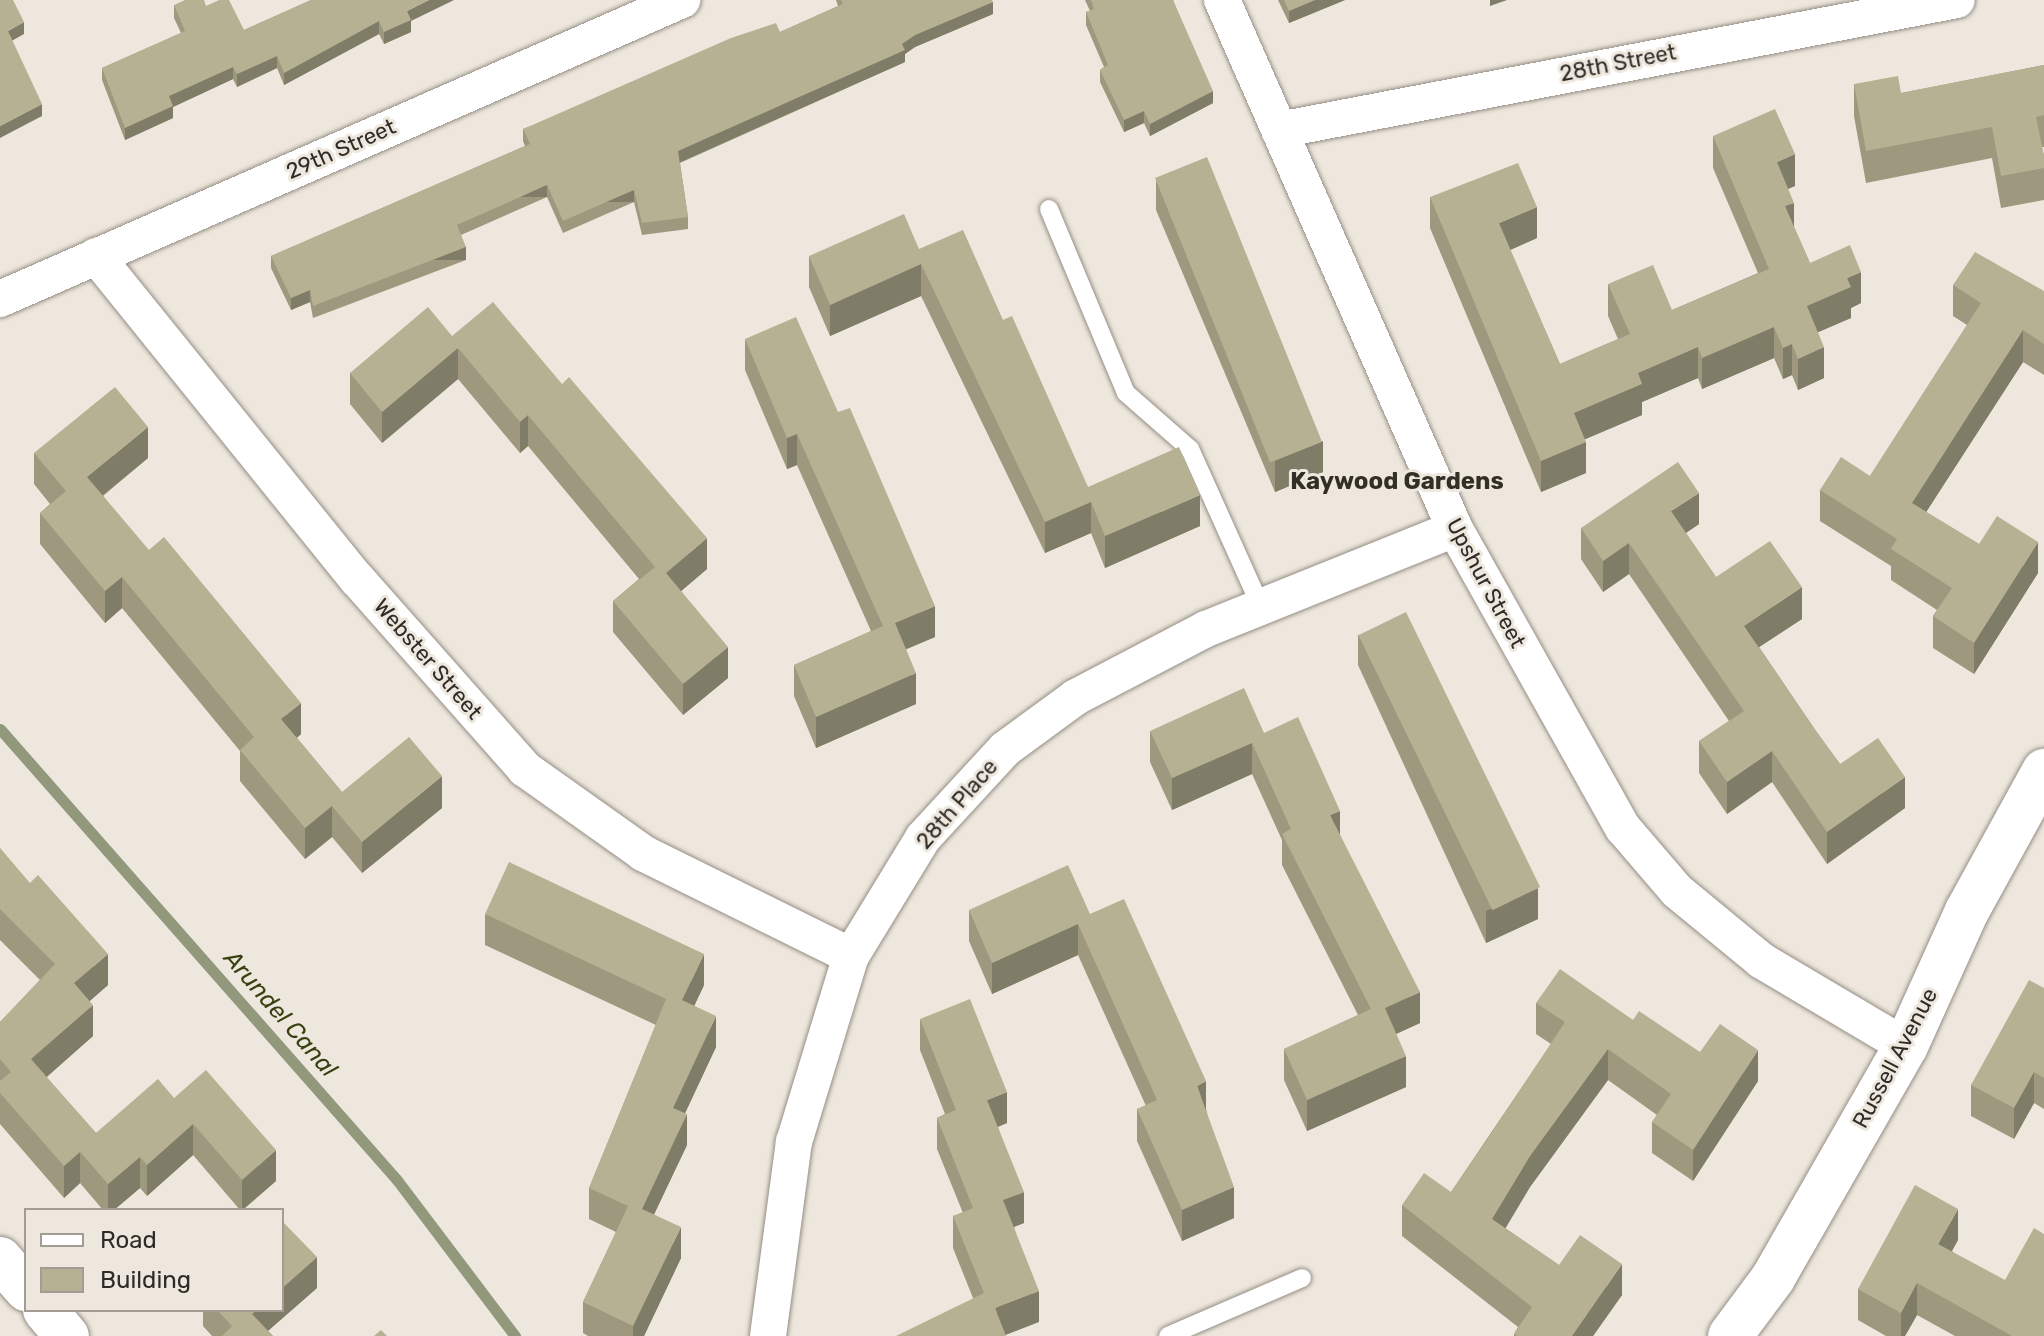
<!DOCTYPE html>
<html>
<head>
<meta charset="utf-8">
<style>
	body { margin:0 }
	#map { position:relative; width:2044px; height:1336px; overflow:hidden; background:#eee7dd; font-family:Rubik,sans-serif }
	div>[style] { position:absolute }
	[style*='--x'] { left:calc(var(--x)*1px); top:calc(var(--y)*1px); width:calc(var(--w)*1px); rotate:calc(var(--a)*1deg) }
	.stream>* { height:11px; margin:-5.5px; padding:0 5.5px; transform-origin:5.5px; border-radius:5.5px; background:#91987c }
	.roads { filter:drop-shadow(0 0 2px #958e85) drop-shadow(0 0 2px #958e85) }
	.lane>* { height:18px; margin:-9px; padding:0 9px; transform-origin:9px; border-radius:9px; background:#fff }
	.street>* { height:36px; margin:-18px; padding:0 18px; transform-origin:18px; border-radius:18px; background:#fff }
	.secondary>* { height:44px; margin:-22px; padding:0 22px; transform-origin:22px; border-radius:22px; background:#fff }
	.wall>* { inset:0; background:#9d987e }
	.shaded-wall>* { inset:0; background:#7f7c67; transform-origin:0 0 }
	.building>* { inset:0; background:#b6b193; transform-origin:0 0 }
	span { translate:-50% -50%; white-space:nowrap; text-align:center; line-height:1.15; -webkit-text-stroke:6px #eee7dd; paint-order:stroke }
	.street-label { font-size:22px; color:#2f2c28 }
	.neighbourhood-label { font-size:24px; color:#332e26; font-weight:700 }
	.water-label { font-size:24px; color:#374010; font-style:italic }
	.legend { position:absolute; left:24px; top:1208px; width:260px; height:104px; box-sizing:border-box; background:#eee7dd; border:2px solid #a29c95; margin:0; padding:10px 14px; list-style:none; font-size:24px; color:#2f2c28 }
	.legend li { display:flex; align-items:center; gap:16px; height:40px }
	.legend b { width:40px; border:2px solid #a29c95 }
</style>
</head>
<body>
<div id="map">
	<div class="stream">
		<div style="--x:0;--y:729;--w:601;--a:48.64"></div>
		<div style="--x:397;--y:1180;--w:196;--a:52.9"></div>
	</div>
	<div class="roads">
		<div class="lane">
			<div style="--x:1049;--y:209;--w:199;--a:67.3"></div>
			<div style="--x:1126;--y:393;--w:85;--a:41.2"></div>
			<div style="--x:1190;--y:449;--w:173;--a:65.8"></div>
			<div style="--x:1168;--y:1336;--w:146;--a:-23.4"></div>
		</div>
		<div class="street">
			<div style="--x:1222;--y:0;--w:578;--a:66.23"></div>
			<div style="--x:1455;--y:529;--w:343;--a:60.7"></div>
			<div style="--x:1623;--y:828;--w:83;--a:49.4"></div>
			<div style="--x:1677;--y:891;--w:110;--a:39.5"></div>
			<div style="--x:1762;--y:961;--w:167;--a:30.6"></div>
			<div style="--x:1279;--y:130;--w:690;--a:-10.85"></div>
			<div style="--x:96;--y:256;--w:415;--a:51.1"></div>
			<div style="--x:357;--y:579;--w:254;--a:48.5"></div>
			<div style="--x:525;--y:769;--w:145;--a:35.4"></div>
			<div style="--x:643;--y:853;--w:232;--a:26.3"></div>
			<div style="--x:0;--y:299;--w:745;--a:-23.67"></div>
			<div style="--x:768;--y:1336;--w:196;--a:-82.4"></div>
			<div style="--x:794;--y:1142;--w:195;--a:-73"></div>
			<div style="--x:851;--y:956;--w:138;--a:-58.6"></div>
			<div style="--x:923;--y:838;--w:121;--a:-47.3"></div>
			<div style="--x:1005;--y:749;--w:88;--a:-36.2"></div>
			<div style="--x:1076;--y:697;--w:147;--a:-27.6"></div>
			<div style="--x:1206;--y:629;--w:268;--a:-21.9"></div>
		</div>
		<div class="secondary">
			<div style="--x:0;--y:1259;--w:40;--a:49"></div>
			<div style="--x:45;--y:1310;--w:34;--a:50"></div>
			<div style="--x:1730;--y:1336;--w:72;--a:-53.4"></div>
			<div style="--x:1773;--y:1278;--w:267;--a:-60.2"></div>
			<div style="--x:1906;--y:1046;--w:148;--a:-65.7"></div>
			<div style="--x:1967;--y:911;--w:160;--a:-61.2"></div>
		</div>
	</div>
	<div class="wall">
		<div style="clip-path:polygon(311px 0,411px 21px,411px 32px,384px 44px,379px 34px,284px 85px,277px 68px,237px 87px,233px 79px,173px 107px,173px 118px,125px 140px,102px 80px,102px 68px,181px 33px,174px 18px,174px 5px,206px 6px,244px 30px)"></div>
		<div style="clip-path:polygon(836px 0,992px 0,993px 14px,915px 47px,905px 54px,905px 62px,680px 163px,688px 217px,688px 229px,642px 235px,634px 202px,563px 233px,547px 197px,461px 235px,466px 260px,313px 318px,310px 302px,291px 310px,271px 268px,271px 256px,525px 146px,523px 141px,523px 129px,780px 32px,838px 6px)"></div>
		<div style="clip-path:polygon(1085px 0,1173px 0,1213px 103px,1150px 136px,1144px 123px,1124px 132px,1100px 82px,1100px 70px,1104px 67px,1086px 25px,1086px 12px,1090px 11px)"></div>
		<div style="clip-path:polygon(1278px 0,1345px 0,1289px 23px)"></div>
		<div style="clip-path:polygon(2044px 65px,2044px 147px,2042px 147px,2044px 156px,2044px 200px,2001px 208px,1992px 158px,1866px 183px,1854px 116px,1854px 84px,1901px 93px)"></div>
		<div style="clip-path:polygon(1713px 136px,1795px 186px,1788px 189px,1794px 227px,1810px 263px,1861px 303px,1851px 308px,1851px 318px,1818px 332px,1824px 378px,1798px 390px,1792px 375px,1783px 379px,1774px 358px,1702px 389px,1698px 378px,1642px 402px,1642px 415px,1585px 439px,1586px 473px,1541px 492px,1430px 228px,1430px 197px,1537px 238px,1510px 250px,1560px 364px,1618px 339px,1608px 316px,1608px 284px,1672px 310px,1758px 273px,1713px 168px)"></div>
		<div style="clip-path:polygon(1156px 179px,1323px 472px,1275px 492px,1156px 210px)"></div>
		<div style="clip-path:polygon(919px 249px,1003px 320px,1088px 487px,1200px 526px,1105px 568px,1091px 533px,1045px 553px,921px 296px,830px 336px,809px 287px,809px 256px)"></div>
		<div style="clip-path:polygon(1953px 285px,2044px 291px,2044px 375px,2023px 362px,1926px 512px,1979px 544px,2038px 573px,1974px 674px,1933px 648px,1933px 616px,1937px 610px,1891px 580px,1891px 566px,1820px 521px,1820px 490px,1870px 476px,1967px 325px,1953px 316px)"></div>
		<div style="clip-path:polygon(452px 336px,707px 569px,681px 591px,728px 678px,683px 715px,613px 632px,613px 601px,639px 579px,528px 446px,520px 453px,458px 379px,382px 443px,350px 404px,350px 373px)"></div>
		<div style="clip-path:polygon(745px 339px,935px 637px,906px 649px,916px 704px,816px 748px,794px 696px,794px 665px,871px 631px,797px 465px,787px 469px,745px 370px)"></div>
		<div style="clip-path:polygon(34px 453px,148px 458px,103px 496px,301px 734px,297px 738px,342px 792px,442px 808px,362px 873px,332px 837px,305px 859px,240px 781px,240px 751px,122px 608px,105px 623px,40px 544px,40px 513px,50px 504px,34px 484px)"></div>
		<div style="clip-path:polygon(1699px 524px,1686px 533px,1716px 577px,1802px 619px,1759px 647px,1816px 731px,1840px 764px,1905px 808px,1827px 864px,1772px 782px,1727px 814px,1699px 773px,1699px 741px,1729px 721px,1629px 574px,1603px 592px,1581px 559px,1581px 528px)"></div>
		<div style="clip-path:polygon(1358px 634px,1538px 919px,1486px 943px,1358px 665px)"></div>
		<div style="clip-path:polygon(1150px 731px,1264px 733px,1340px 835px,1420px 1023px,1396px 1034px,1406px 1087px,1307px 1131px,1284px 1080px,1284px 1049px,1358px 1015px,1282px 865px,1282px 840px,1252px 774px,1172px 810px,1150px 762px)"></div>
		<div style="clip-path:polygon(0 848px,108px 985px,89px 1001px,93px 1036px,46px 1077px,96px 1133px,174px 1098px,276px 1181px,243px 1210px,240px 1210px,193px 1155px,147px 1196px,140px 1188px,114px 1210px,103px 1210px,80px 1183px,64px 1198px,0 1124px,0 1022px,40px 980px,0 940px)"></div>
		<div style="clip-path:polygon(969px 910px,1090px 914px,1206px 1109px,1234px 1218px,1182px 1241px,1137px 1141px,1137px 1109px,1146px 1106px,1078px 955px,992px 994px,969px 941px)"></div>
		<div style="clip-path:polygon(485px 914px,704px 985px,694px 1006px,716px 1047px,685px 1113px,687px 1145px,654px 1214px,681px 1258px,644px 1336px,588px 1336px,583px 1333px,583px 1302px,616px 1232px,589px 1219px,589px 1188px,656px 1025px,485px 945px)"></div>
		<div style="clip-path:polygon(2044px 988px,2044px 1109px,2034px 1103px,2014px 1139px,1971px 1116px,1971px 1085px)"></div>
		<div style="clip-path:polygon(1536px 1003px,1633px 1020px,1758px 1081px,1693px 1181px,1652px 1153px,1652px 1122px,1657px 1115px,1608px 1080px,1530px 1187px,1505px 1228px,1559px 1265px,1622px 1295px,1593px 1336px,1514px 1336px,1514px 1334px,1518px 1327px,1402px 1236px,1402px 1205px,1451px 1192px,1551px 1044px,1536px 1034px)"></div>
		<div style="clip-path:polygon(920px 1019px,1007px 1123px,998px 1127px,1024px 1223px,1014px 1227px,1039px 1322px,973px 1298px,953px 1248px,953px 1216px,963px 1213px,937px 1149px,937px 1118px,945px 1114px,920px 1050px)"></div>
		<div style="clip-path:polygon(1958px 1240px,1952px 1251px,2044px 1336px,1955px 1336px,1917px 1315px,1905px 1336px,1886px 1336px,1858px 1320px,1858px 1289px)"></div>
		<div style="clip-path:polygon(317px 1288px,268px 1331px,273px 1336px,212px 1336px,203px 1326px,203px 1310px,282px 1310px)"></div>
	</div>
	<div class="shaded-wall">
		<div style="clip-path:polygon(429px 0,454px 0,411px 21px,411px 32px,384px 44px,384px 32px,407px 11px)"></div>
		<div style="clip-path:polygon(1315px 0,1345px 0,1289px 23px,1289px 11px)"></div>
		<div style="clip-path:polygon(1490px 0,1507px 0,1490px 6px)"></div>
		<div style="clip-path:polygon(993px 2px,993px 14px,915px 47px,905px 54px,905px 62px,678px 163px,678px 151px,902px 44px,915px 35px)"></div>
		<div style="clip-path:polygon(379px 21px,379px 34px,284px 85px,284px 73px)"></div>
		<div style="clip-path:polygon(24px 22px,24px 34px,8px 43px,8px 31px)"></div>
		<div style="clip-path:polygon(277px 56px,277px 68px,237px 87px,237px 74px)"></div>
		<div style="clip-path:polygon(233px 67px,233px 79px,173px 107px,173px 118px,125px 140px,125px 128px,169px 96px)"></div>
		<div style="clip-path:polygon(1213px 91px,1213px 103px,1150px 136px,1150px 124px)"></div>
		<div style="clip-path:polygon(42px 104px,42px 116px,0 138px,0 126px)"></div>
		<div style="clip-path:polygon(1144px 111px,1144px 123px,1124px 132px,1124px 120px)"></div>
		<div style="clip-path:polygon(1795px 154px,1795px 186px,1777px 193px,1777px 162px)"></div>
		<div style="left:547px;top:185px;width:12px;height:98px;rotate:90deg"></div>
		<div style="left:634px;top:190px;width:12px;height:77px;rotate:90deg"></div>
		<div style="clip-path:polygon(1794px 203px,1794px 234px,1785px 206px)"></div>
		<div style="clip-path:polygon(1537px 207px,1537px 238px,1499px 255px,1499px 223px)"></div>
		<div style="left:466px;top:247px;width:13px;height:164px;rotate:90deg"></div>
		<div style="clip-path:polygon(921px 264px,921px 296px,830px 336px,830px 305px)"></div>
		<div style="clip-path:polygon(1861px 272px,1861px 303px,1851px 308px,1851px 318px,1807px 337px,1807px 306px,1847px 278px)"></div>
		<div style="clip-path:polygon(310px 290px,310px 302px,291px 310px,291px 298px)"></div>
		<div style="clip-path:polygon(1774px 327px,1774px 358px,1702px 389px,1702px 358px)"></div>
		<div style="clip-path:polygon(2023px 330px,2023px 362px,1912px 534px,1912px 503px)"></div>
		<div style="clip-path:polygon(1792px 344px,1792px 375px,1783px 379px,1783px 348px)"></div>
		<div style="clip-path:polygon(1698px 347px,1698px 378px,1642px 402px,1642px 415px,1574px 444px,1574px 413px,1638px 373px)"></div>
		<div style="clip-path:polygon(1824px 347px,1824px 378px,1798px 390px,1798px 359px)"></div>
		<div style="clip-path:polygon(458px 348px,458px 379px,382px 443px,382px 412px)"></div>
		<div style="clip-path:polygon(528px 415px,528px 446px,520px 453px,520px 422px)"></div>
		<div style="clip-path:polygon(148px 427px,148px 458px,87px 508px,87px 477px)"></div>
		<div style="clip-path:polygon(797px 434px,797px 465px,787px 469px,787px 438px)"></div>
		<div style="clip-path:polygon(1323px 441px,1323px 472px,1275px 492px,1275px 461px)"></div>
		<div style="clip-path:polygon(1586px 442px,1586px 473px,1541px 492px,1541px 461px)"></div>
		<div style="clip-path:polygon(1699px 493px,1699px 524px,1671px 543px,1671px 511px)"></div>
		<div style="clip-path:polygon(1200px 495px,1200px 526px,1105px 568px,1105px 536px)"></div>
		<div style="clip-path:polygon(1091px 502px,1091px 533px,1045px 553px,1045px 522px)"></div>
		<div style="clip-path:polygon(707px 538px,707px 569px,666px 604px,666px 573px)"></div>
		<div style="clip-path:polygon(2038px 542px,2038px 573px,1974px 674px,1974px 643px)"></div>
		<div style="clip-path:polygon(1629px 543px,1629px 574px,1603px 592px,1603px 561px)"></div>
		<div style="clip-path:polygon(122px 577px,122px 608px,105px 623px,105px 591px)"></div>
		<div style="clip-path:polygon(1802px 587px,1802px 619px,1744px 657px,1744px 626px)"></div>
		<div style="clip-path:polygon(935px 606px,935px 637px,895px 654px,895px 623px)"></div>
		<div style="clip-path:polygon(728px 647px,728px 678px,683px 715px,683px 684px)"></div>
		<div style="clip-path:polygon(916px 673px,916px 704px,816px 748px,816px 717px)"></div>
		<div style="clip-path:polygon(301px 703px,301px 734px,281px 750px,281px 719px)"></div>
		<div style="clip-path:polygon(1252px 743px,1252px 774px,1172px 810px,1172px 778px)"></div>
		<div style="clip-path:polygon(1772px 751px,1772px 782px,1727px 814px,1727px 782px)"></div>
		<div style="clip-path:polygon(442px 776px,442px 808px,362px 873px,362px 842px)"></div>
		<div style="clip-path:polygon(1905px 777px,1905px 808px,1827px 864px,1827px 832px)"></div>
		<div style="clip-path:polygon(332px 806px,332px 837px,305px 859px,305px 828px)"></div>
		<div style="clip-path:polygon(1340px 811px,1340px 842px,1330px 815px)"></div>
		<div style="clip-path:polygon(1538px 888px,1538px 919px,1486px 943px,1486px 911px)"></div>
		<div style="clip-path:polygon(1078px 924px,1078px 955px,992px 994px,992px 963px)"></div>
		<div style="clip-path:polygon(108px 954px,108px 985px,74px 1015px,74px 983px)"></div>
		<div style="clip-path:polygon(704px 954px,704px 985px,682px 1032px,682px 1000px)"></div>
		<div style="clip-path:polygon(1420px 992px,1420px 1023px,1385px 1039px,1385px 1008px)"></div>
		<div style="clip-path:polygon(93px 1005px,93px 1036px,31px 1091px,31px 1059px)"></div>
		<div style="clip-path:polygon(716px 1016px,716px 1047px,673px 1139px,673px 1108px)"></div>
		<div style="clip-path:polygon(1608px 1049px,1608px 1080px,1530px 1187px,1492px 1251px,1492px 1219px,1530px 1156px)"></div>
		<div style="clip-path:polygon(1758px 1050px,1758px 1081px,1693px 1181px,1693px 1150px)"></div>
		<div style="clip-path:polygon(1406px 1056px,1406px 1087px,1307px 1131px,1307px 1100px)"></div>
		<div style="clip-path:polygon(2034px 1072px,2034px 1103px,2014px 1139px,2014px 1108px)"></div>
		<div style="clip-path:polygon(1206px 1081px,1206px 1113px,1197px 1086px)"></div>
		<div style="clip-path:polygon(1007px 1092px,1007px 1123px,987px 1131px,987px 1100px)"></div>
		<div style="clip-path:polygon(687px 1114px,687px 1145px,642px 1240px,642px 1209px)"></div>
		<div style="clip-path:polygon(193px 1124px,193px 1155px,147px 1196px,147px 1165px)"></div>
		<div style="clip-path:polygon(276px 1150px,276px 1181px,242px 1210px,242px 1180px)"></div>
		<div style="clip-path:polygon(80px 1152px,80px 1183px,64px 1198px,64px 1166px)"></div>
		<div style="clip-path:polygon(140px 1157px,140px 1188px,114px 1210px,108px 1210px,108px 1184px)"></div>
		<div style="clip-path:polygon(1234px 1187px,1234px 1218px,1182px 1241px,1182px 1210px)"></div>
		<div style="clip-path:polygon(1024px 1192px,1024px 1223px,1003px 1231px,1003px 1200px)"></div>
		<div style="clip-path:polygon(1958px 1209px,1958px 1240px,1938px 1275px,1938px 1244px)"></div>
		<div style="clip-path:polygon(681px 1227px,681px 1258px,644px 1336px,633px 1336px,633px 1326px)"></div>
		<div style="clip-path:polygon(317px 1257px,317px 1288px,262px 1336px,252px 1314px,257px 1310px,282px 1310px,282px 1288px)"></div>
		<div style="clip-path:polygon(1622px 1264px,1622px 1295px,1593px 1336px,1572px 1336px)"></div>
		<div style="clip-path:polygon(1917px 1283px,1917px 1315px,1905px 1336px,1901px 1336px,1901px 1313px)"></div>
		<div style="clip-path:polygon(1039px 1291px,1039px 1322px,1003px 1336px,995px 1308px)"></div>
	</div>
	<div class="building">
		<div style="clip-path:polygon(0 0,13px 0,24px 22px,8px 31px,42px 104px,0 126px)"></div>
		<div style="clip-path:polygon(185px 0,204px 0,206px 6px,219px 0,229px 0,244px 30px,311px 0,429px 0,407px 11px,411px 20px,384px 32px,379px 21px,284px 73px,277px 56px,237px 74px,233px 67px,169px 96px,173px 106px,125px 128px,102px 68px,185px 31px,174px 5px)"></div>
		<div style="clip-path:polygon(841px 0,992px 0,993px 2px,915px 35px,902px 44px,905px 50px,678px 151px,688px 217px,642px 223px,634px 190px,563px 221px,547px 185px,457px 225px,466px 247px,313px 306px,310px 290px,291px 298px,271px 256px,530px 144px,523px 129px,731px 38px,776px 23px,780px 32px,843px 4px)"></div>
		<div style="clip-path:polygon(1091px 0,1173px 0,1213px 91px,1150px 124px,1144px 111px,1124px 120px,1100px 70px,1108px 65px,1086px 12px,1094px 9px)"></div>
		<div style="clip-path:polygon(1284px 0,1315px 0,1289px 11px)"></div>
		<div style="clip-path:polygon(2044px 65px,2044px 115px,2036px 117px,2044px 156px,2044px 168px,2001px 176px,1992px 127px,1866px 151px,1854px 84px,1898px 76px,1901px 93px)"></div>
		<div style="clip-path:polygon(1775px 109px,1795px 154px,1777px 162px,1794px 203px,1785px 206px,1810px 263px,1850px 245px,1861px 272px,1847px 278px,1851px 287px,1807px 306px,1824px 347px,1798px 359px,1792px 344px,1783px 348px,1774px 327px,1702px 358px,1698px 347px,1638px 373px,1642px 384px,1574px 413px,1586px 442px,1541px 461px,1430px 197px,1518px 163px,1537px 207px,1499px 223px,1560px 364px,1630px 334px,1608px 284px,1653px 265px,1672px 310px,1769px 269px,1713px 136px)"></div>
		<div style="left:1207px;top:157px;width:307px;height:56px;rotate:68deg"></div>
		<div style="clip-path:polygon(904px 214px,919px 249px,963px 230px,1003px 320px,1012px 316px,1088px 487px,1179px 447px,1200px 495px,1105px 536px,1091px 502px,1045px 522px,921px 264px,830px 305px,809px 256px)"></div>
		<div style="clip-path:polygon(1975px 252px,2044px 291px,2044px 344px,2023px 330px,1912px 503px,1979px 544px,1997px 516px,2038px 542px,1974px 643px,1933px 616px,1952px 588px,1891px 549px,1897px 539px,1820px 490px,1841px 457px,1870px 476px,1947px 356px,1981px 303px,1953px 285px)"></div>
		<div style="clip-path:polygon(493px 302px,562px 384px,569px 377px,707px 538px,666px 573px,728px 647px,683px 684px,613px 601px,655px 567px,528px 415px,520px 422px,458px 348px,382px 412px,350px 373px,428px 307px,452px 336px)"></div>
		<div style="clip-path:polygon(796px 317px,838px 412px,850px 408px,935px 606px,895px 623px,916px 673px,816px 717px,794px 665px,883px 626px,797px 434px,787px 438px,745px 339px)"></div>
		<div style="clip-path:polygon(115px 387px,148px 427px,87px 477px,149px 550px,164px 537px,301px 703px,281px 719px,342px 792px,409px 737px,442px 776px,362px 842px,332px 806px,305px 828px,240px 750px,254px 737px,122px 577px,105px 591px,40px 513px,66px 491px,34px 453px)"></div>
		<div style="clip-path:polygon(1678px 462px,1699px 493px,1671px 511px,1716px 577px,1770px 541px,1802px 587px,1744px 626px,1816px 731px,1840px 764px,1878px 738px,1905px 777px,1827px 832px,1772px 751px,1727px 782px,1699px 741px,1744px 711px,1629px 543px,1603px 561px,1581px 528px)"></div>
		<div style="left:1406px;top:612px;width:306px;height:53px;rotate:64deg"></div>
		<div style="clip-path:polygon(1244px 688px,1264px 733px,1298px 717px,1340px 811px,1330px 815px,1420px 992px,1385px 1008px,1406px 1056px,1307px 1100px,1284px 1049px,1371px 1009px,1282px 834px,1291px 829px,1252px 743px,1172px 778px,1150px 731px)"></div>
		<div style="clip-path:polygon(0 848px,30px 883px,38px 875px,108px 954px,74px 983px,93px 1005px,31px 1059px,96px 1133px,158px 1079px,174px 1098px,206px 1070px,276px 1150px,242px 1180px,193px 1124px,147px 1165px,140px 1157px,108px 1184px,80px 1152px,64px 1166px,0 1093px,0 1081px,11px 1072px,0 1059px,0 1022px,55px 964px,0 909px)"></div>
		<div style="clip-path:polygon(509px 862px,704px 954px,682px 1000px,716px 1016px,673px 1108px,687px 1114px,642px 1209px,681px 1227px,633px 1326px,583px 1302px,628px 1206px,589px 1188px,666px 999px,485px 914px)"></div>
		<div style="clip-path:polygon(1068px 865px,1090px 914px,1124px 899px,1206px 1081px,1197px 1086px,1234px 1187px,1182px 1210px,1137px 1109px,1157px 1100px,1078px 924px,992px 963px,969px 910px)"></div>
		<div style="clip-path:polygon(1560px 969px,1633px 1020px,1639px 1011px,1700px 1052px,1720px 1024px,1758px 1050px,1693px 1150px,1652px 1122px,1671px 1094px,1608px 1049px,1530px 1156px,1492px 1219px,1559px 1265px,1580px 1235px,1622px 1264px,1572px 1336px,1517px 1336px,1514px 1334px,1532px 1307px,1402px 1205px,1424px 1173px,1451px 1192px,1487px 1140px,1565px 1022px,1536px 1003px)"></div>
		<div style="clip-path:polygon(2029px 980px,2044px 988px,2044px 1078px,2034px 1072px,2014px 1108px,1971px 1085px)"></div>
		<div style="clip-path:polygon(970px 999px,1007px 1092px,987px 1100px,1024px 1192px,1003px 1200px,1039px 1291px,995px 1308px,1006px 1336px,896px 1336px,984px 1293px,953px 1216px,973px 1208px,937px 1118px,956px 1110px,920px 1019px)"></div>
		<div style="clip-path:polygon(1915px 1185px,1958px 1209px,1938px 1244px,2005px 1280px,2034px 1228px,2044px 1234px,2044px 1336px,2012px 1336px,1917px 1283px,1901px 1313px,1858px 1289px)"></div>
		<div style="clip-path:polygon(284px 1223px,317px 1257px,282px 1288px,282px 1224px)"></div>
		<div style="clip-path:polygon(217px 1310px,257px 1310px,252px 1314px,273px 1336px,222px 1336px,232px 1326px)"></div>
		<div style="clip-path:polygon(381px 1330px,387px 1336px,374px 1336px)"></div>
	</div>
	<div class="street-label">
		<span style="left:1618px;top:63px;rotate:-11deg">28th Street</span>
		<span style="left:341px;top:149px;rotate:-24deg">29th Street</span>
		<span style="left:1486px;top:583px;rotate:62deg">Upshur Street</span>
		<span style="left:428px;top:659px;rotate:49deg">Webster Street</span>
		<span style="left:957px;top:804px;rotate:-49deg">28th Place</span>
		<span style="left:1895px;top:1058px;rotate:-62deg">Russell Avenue</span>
	</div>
	<div class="neighbourhood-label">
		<span style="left:1397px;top:482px">Kaywood Gardens</span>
	</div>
	<div class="water-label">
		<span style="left:280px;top:1014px;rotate:49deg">Arundel Canal</span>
	</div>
	<ul class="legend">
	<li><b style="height:10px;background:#fff"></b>Road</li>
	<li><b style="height:22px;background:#b6b193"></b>Building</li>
	</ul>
</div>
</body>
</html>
